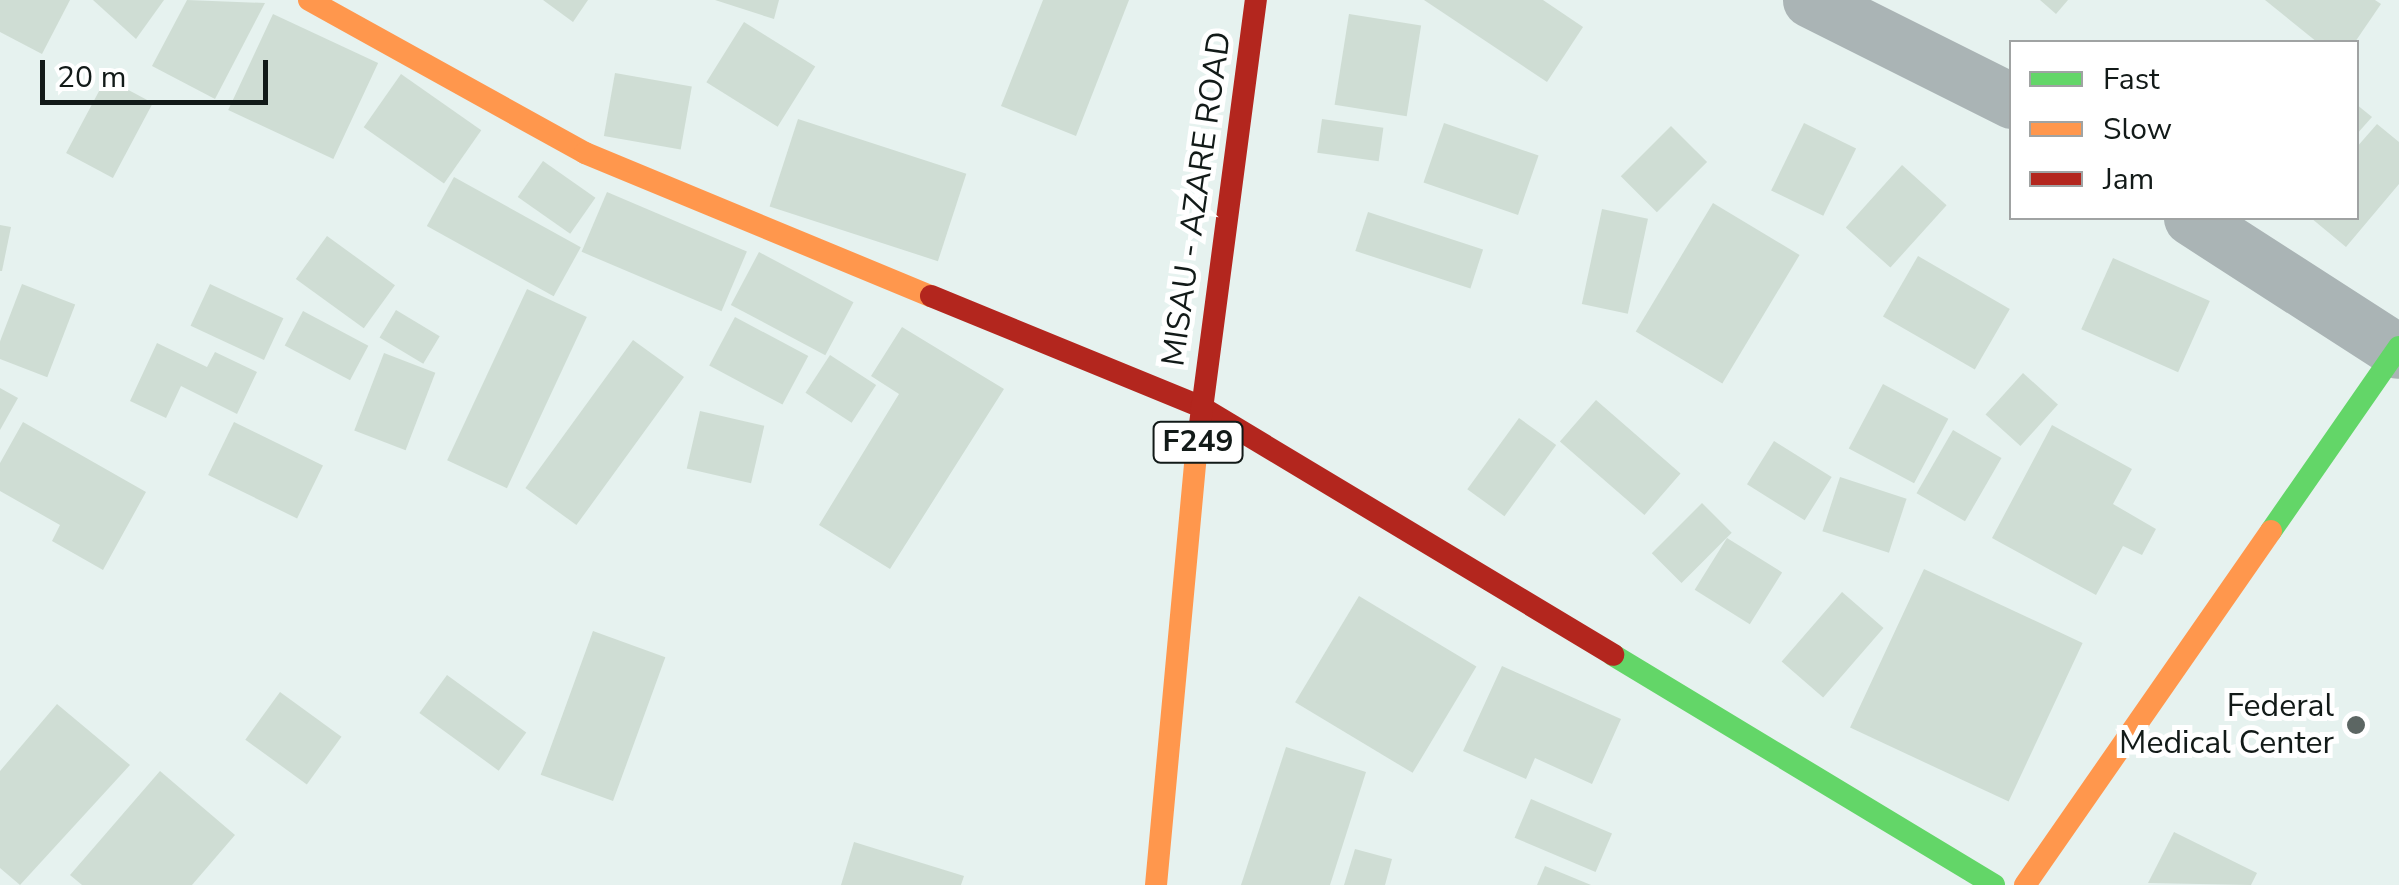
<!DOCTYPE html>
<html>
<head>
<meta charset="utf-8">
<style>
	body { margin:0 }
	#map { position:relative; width:2399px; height:885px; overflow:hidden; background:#e6f2ef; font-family:"Nunito Sans",sans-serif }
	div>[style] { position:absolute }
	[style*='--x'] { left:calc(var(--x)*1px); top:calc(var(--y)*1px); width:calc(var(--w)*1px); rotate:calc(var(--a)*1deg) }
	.building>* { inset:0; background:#cfddd4; transform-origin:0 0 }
	.street>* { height:55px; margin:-27.5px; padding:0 27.5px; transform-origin:27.5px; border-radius:27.5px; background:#aab4b5 }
	.fast>* { height:22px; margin:-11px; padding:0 11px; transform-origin:11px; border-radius:11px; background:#63d668 }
	.slow>* { height:22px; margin:-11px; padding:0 11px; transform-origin:11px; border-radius:11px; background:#ff974d }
	.jam>* { height:22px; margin:-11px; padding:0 11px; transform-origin:11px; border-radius:11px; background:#b3261e }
	.dots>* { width:28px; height:28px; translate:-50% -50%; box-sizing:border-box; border:5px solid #fff; border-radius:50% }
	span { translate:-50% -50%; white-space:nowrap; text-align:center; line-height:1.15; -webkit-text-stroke:10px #fff; paint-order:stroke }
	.shield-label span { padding:2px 8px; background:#fff; border:2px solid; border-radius:8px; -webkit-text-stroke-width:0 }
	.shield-label { font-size:30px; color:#121a18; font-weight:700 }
	.street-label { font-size:32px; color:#121a18 }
	.poi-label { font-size:32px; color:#121a18 }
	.right { translate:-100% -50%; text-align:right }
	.legend { position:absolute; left:2009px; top:40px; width:350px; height:180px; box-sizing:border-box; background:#fff; border:2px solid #a0a3a3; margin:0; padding:12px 18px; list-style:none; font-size:30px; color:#121a18 }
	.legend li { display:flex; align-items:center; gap:20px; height:50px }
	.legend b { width:50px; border:2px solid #a0a3a3 }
	.scale { position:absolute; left:40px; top:60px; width:228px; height:45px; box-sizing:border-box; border:5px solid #121a18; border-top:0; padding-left:12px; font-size:30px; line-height:35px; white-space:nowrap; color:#121a18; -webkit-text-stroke:8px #fff; paint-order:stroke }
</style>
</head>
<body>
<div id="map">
	<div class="building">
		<div style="clip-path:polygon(0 0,70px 0,42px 54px,0 32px)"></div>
		<div style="clip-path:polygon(93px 0,164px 0,136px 39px)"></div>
		<div style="clip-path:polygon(187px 0,265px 3px,215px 99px,152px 66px)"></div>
		<div style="clip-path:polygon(543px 0,588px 0,573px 22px)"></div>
		<div style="clip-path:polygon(715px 0,779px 0,774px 19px)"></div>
		<div style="clip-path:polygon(1043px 0,1129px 0,1076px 136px,1001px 106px)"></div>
		<div style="clip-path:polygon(1424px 0,1543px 0,1583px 27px,1547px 82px)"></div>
		<div style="clip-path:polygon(2040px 0,2068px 0,2056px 14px)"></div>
		<div style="clip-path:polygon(2265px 0,2375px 0,2381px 4px,2355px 42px,2317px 42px)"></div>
		<div style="left:273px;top:14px;width:116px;height:106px;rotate:25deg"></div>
		<div style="left:1349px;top:14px;width:73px;height:92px;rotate:9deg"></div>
		<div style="left:744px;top:22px;width:84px;height:71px;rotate:32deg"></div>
		<div style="left:615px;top:73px;width:78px;height:64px;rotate:10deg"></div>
		<div style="left:401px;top:74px;width:98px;height:65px;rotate:35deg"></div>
		<div style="left:106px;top:78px;width:53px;height:85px;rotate:28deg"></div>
		<div style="clip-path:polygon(2356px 104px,2372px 117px,2356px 135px)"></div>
		<div style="left:798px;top:119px;width:177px;height:92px;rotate:18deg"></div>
		<div style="left:1322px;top:119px;width:62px;height:34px;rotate:8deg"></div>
		<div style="left:1444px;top:123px;width:100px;height:63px;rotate:19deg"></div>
		<div style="left:1804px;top:123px;width:58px;height:75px;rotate:26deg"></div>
		<div style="clip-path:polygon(2377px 124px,2399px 142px,2399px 184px,2346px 247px,2311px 218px,2356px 218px,2356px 148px)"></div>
		<div style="left:1671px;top:126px;width:51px;height:71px;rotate:45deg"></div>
		<div style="left:543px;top:161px;width:64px;height:44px;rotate:35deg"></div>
		<div style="left:1902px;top:165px;width:60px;height:84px;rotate:42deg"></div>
		<div style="left:454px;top:177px;width:145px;height:56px;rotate:29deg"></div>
		<div style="left:607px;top:192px;width:152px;height:65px;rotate:23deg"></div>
		<div style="left:1713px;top:203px;width:101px;height:150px;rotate:31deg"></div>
		<div style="left:1602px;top:209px;width:47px;height:97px;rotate:12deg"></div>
		<div style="left:1368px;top:212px;width:121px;height:41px;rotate:18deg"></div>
		<div style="clip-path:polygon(0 225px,11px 227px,2px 271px,0 271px)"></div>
		<div style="left:327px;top:236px;width:84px;height:53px;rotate:36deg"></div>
		<div style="left:759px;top:252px;width:107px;height:60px;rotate:28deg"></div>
		<div style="left:1918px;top:256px;width:106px;height:70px;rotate:30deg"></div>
		<div style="left:2113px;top:258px;width:106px;height:78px;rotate:24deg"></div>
		<div style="left:22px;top:284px;width:57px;height:78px;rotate:21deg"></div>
		<div style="left:210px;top:284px;width:81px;height:46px;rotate:25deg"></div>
		<div style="left:527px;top:289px;width:66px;height:189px;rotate:25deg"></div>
		<div style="left:396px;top:310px;width:51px;height:32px;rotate:31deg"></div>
		<div style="left:303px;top:311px;width:74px;height:39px;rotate:28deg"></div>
		<div style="left:735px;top:317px;width:83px;height:55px;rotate:28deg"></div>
		<div style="clip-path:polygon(902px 327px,1004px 389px,890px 569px,819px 525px,899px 394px,871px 376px)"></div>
		<div style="left:633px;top:340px;width:63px;height:183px;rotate:36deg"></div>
		<div style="clip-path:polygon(157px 343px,207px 367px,215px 352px,257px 372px,237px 414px,181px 386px,166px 418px,130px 401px)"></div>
		<div style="left:384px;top:353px;width:55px;height:83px;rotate:21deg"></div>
		<div style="left:830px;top:355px;width:55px;height:45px;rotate:33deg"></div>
		<div style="left:2023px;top:373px;width:47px;height:56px;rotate:42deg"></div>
		<div style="left:1883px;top:384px;width:74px;height:73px;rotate:28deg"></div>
		<div style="clip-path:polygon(0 388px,18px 398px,0 430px)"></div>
		<div style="left:1596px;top:400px;width:112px;height:55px;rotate:41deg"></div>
		<div style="left:700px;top:411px;width:66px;height:59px;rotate:13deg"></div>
		<div style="left:1519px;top:418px;width:46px;height:88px;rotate:36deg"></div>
		<div style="clip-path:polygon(23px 422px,146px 492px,103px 570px,52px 541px,60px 525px,0 491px,0 463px)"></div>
		<div style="left:234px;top:422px;width:99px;height:59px;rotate:26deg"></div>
		<div style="clip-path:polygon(2052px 425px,2132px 469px,2113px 504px,2156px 529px,2142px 555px,2123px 546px,2096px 595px,1992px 538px)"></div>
		<div style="left:1953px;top:430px;width:56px;height:73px;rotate:30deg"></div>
		<div style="left:1774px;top:441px;width:68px;height:51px;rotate:32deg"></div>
		<div style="left:1840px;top:477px;width:70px;height:57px;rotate:18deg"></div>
		<div style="left:1702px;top:503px;width:42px;height:71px;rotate:45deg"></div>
		<div style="left:1727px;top:538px;width:65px;height:61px;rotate:32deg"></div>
		<div style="left:1924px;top:569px;width:175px;height:175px;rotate:25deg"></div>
		<div style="left:1842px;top:592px;width:55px;height:92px;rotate:41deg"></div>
		<div style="left:1359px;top:596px;width:137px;height:124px;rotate:31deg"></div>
		<div style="left:593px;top:631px;width:77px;height:153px;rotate:20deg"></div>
		<div style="clip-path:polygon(1502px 666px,1621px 719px,1592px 784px,1535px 758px,1526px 779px,1463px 751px)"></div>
		<div style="left:447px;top:675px;width:98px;height:47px;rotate:36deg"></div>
		<div style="left:280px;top:692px;width:76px;height:59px;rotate:36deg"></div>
		<div style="clip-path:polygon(57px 704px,130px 765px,20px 885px,0 868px,0 771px)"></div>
		<div style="clip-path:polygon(1286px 747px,1366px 772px,1330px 885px,1241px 885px)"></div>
		<div style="clip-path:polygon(160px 771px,235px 835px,192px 885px,82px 885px,70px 875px)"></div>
		<div style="left:1531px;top:799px;width:88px;height:42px;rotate:23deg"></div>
		<div style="clip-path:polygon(2174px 832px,2257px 873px,2251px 885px,2148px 883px)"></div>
		<div style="clip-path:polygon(854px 842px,964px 876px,961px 885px,841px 885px)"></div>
		<div style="clip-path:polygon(1355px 849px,1392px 859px,1385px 885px,1344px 885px)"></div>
		<div style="clip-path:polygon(1545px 866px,1591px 885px,1537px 885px)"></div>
	</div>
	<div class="street">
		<div style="--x:1810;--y:0;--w:226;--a:26.6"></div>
		<div style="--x:2191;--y:218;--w:245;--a:32.8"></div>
	</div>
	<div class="fast">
		<div style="--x:2271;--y:531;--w:224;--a:-55.2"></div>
		<div style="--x:1613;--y:655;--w:445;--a:31.1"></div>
	</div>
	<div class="slow">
		<div style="--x:309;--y:0;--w:316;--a:29"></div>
		<div style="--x:585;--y:153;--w:374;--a:22.5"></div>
		<div style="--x:1156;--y:885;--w:440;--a:-84.7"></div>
		<div style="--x:2025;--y:885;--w:431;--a:-55.2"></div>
	</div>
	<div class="jam">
		<div style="--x:931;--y:296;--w:292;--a:22.3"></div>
		<div style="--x:1201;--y:407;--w:481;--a:31"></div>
		<div style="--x:1197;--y:447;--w:451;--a:-82.5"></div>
	</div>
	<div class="dots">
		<div style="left:2356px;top:725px;background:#5c6663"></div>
	</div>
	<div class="shield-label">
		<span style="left:1198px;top:442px">F249</span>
	</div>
	<div class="street-label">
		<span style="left:1197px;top:199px;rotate:-82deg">MISAU - AZARE ROAD</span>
	</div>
	<div class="poi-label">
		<span class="right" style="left:2334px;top:725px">Federal<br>Medical Center</span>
	</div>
	<ul class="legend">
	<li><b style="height:12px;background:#63d668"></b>Fast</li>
	<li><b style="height:12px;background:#ff974d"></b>Slow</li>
	<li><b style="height:12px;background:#b3261e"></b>Jam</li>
	</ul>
	<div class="scale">20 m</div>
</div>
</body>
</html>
